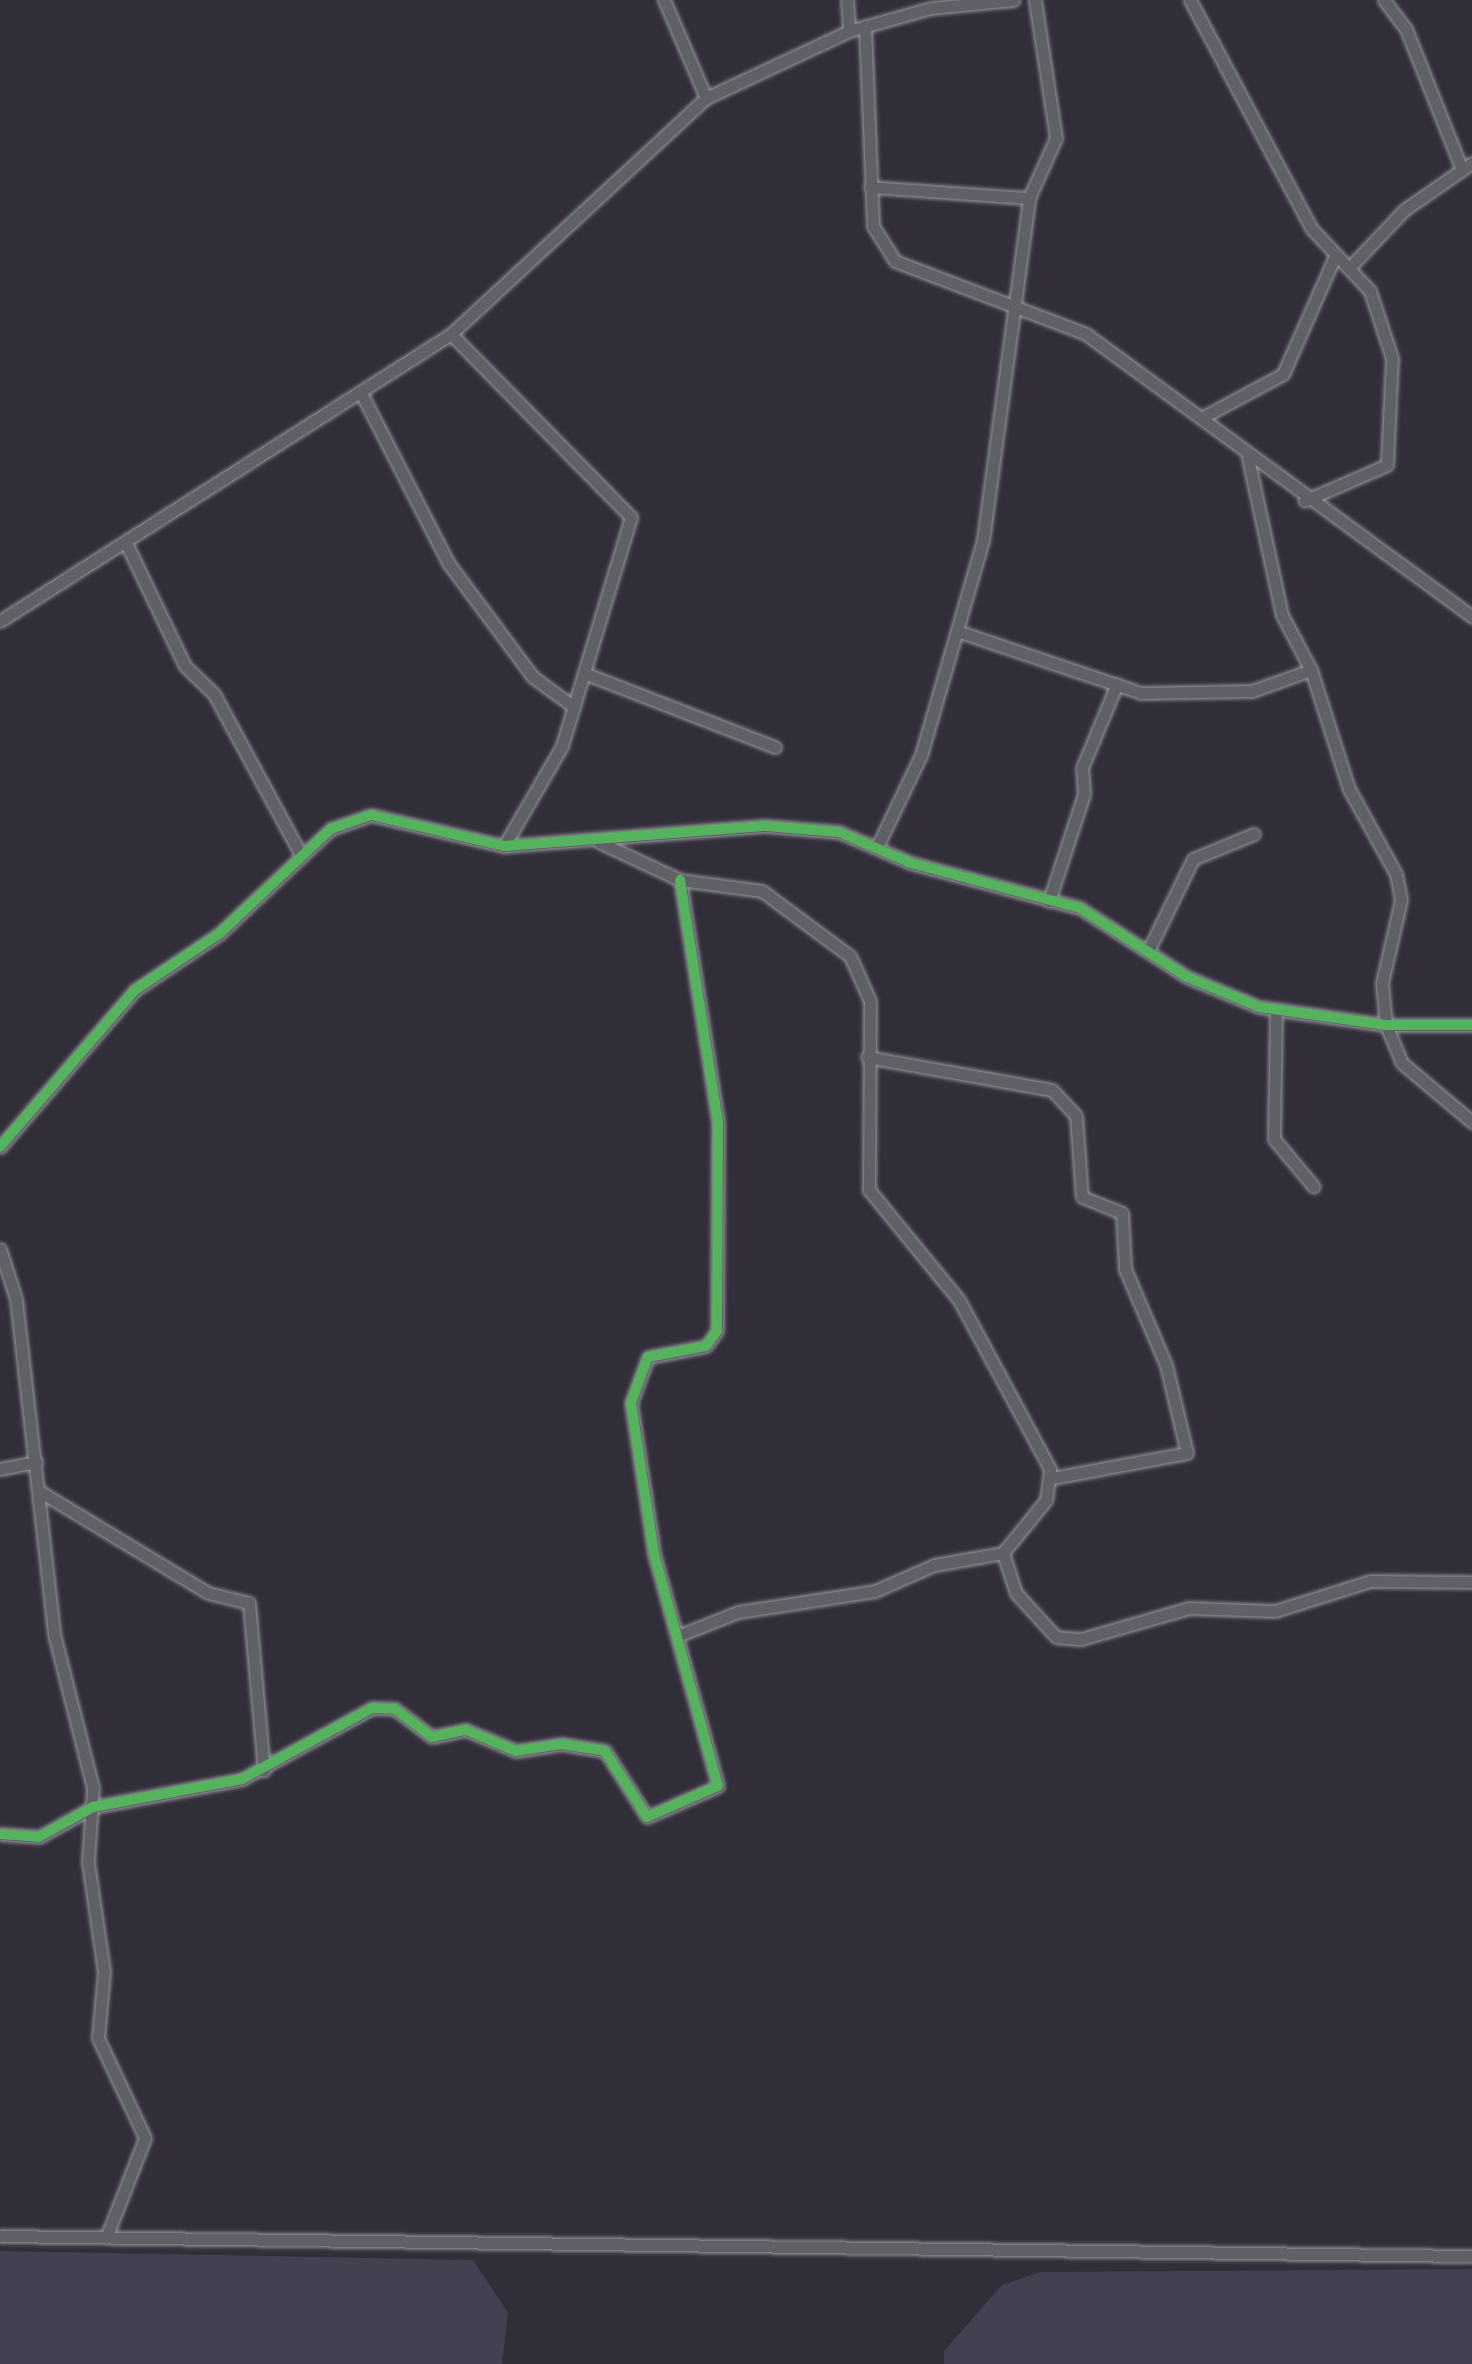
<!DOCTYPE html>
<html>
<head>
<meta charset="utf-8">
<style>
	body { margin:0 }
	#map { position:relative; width:1472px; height:2364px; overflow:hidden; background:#312e39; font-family:Pangolin,sans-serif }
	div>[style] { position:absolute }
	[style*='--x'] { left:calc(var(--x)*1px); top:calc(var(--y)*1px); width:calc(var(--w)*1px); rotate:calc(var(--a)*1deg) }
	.green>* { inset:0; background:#434151 }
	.roads { filter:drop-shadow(0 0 2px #98999f) drop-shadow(0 0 2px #98999f) }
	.minor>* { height:11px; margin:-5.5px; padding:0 5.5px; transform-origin:5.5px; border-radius:5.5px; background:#606067 }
	.cycleway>* { height:10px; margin:-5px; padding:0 5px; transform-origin:5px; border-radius:5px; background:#56b35d }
	span { translate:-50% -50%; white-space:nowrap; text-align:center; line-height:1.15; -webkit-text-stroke:8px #2f2a3d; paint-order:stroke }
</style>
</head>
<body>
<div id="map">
	<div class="green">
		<div style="clip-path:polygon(0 2251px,473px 2260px,508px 2313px,502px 2364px,0 2364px)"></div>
		<div style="clip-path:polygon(1472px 2269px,1472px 2364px,944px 2364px,944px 2351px,1002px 2285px,1040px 2272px)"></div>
	</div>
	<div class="roads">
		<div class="minor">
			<div style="--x:664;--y:0;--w:107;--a:66.8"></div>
			<div style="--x:847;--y:0;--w:31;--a:86"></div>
			<div style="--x:1190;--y:0;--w:259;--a:62"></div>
			<div style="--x:1312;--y:229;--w:85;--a:46.9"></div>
			<div style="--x:1370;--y:291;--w:71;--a:71.8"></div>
			<div style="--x:1392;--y:358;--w:107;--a:92.7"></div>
			<div style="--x:1387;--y:465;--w:90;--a:156.6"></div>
			<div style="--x:1384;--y:0;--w:36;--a:53"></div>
			<div style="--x:1406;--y:29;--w:146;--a:68.3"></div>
			<div style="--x:865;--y:26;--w:200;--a:87.7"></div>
			<div style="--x:873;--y:226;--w:41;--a:57.8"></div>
			<div style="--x:895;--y:261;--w:204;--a:20.9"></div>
			<div style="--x:1086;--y:334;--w:479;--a:36.2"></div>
			<div style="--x:870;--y:187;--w:159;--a:4"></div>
			<div style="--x:1350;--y:267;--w:79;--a:-46.5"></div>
			<div style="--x:1404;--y:210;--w:83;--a:-34.7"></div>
			<div style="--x:451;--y:334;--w:257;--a:45.5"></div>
			<div style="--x:631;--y:517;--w:239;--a:106.8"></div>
			<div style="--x:562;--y:746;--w:116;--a:120.1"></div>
			<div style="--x:361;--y:393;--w:192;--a:62.8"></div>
			<div style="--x:449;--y:564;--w:141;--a:53.4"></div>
			<div style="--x:533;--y:677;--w:51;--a:36.2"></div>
			<div style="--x:1205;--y:416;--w:89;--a:-28.3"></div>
			<div style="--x:1283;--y:374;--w:131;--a:-66.2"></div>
			<div style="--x:1248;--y:458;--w:161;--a:77.8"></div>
			<div style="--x:1282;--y:615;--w:62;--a:62.2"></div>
			<div style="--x:1311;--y:670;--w:125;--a:72.3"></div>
			<div style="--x:1349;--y:789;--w:97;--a:61.1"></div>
			<div style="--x:1396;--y:874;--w:26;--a:79"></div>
			<div style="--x:1401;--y:900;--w:85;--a:102.9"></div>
			<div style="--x:1382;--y:983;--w:42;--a:84.6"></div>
			<div style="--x:1386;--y:1025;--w:41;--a:67.2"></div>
			<div style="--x:1402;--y:1063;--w:92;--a:40.1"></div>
			<div style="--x:126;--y:543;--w:136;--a:64.4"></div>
			<div style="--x:185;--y:666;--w:40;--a:44"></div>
			<div style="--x:214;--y:694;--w:183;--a:61.6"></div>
			<div style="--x:0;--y:621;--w:535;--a:-32.47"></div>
			<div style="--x:451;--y:334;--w:347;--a:-42.8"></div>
			<div style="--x:706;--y:98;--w:158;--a:-25.1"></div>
			<div style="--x:849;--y:31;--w:85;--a:-15.7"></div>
			<div style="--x:931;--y:8;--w:83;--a:-5.5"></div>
			<div style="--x:957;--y:631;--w:194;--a:18.6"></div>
			<div style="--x:1141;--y:693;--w:111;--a:-1"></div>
			<div style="--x:1252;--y:691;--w:63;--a:-19.6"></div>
			<div style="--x:584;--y:673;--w:205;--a:21.2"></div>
			<div style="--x:599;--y:842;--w:89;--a:25.1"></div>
			<div style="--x:680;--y:880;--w:83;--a:7.6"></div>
			<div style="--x:762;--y:891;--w:109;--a:36.5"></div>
			<div style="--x:850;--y:956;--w:49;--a:66"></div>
			<div style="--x:870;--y:1001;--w:189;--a:90.3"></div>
			<div style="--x:869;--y:1190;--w:142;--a:50.7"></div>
			<div style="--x:959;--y:1300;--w:192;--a:61.7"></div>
			<div style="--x:1050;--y:1469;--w:31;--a:97"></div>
			<div style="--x:1046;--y:1500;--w:68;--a:129.1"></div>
			<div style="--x:1003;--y:1553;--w:42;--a:72"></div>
			<div style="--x:1016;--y:1593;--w:59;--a:47.7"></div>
			<div style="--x:1056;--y:1637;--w:25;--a:5"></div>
			<div style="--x:1081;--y:1639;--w:112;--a:-16"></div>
			<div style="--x:1189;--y:1608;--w:86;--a:2"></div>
			<div style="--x:1275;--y:1611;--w:100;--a:-17.5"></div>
			<div style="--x:1370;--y:1581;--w:102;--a:0.6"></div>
			<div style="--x:878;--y:845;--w:100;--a:-64.5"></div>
			<div style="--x:921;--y:755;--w:224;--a:-73.9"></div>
			<div style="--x:983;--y:540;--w:345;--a:-82.3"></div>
			<div style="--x:1029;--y:198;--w:66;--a:-65.8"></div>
			<div style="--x:1056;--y:138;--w:140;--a:-98.7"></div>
			<div style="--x:1049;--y:901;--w:113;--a:-71.9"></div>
			<div style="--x:1084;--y:794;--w:26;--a:-94"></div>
			<div style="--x:1082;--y:768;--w:91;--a:-67.4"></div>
			<div style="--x:1150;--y:947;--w:98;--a:-64"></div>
			<div style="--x:1193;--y:859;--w:66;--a:-22.3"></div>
			<div style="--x:1276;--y:1010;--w:129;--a:90.9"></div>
			<div style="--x:1274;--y:1139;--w:62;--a:50.2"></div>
			<div style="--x:867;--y:1057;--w:188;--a:10.1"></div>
			<div style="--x:1052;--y:1090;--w:35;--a:47"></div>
			<div style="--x:1076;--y:1116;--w:81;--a:85.8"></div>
			<div style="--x:1082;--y:1197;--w:43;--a:21.8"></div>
			<div style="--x:1122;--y:1213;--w:56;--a:86.9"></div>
			<div style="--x:1125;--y:1269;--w:104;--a:66.9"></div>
			<div style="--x:1166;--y:1365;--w:90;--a:76.6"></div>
			<div style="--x:1187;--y:1453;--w:137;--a:169.5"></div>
			<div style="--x:0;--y:1147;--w:207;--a:-49.3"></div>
			<div style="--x:135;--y:990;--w:101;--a:-33.7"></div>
			<div style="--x:219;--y:934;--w:154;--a:-43.2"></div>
			<div style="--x:331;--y:829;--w:42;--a:-19.3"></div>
			<div style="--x:371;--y:815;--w:137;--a:13.1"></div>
			<div style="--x:504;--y:846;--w:263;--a:-4.4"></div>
			<div style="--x:766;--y:826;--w:73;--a:4.7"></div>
			<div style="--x:839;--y:832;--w:78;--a:23.3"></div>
			<div style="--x:911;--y:863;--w:175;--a:14.9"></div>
			<div style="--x:1080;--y:908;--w:127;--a:32.8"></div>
			<div style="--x:1187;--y:977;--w:78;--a:22.6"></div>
			<div style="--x:1259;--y:1007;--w:128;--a:8.1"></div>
			<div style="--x:1386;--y:1025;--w:86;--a:0"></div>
			<div style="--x:0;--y:1249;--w:52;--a:72.3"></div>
			<div style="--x:16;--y:1299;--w:337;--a:83.5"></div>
			<div style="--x:54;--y:1634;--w:159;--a:75.8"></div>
			<div style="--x:93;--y:1788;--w:74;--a:93.9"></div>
			<div style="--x:88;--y:1862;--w:111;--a:81.7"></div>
			<div style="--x:104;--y:1972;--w:66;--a:95.2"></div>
			<div style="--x:98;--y:2038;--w:110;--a:64.8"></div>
			<div style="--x:145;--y:2138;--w:107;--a:111.3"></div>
			<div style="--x:0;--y:1469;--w:37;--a:-11"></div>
			<div style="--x:39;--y:1491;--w:197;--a:31.1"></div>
			<div style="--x:208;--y:1593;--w:42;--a:13.7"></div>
			<div style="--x:249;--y:1603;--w:168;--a:84.9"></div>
			<div style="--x:680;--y:1635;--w:62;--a:-21.6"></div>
			<div style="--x:738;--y:1612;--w:139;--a:-8.7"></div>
			<div style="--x:875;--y:1591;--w:64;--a:-23.8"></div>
			<div style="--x:934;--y:1565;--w:70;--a:-9.9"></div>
			<div style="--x:0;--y:1834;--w:39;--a:4"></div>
			<div style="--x:39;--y:1837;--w:62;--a:-29.1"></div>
			<div style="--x:93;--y:1807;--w:152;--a:-10.6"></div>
			<div style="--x:242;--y:1779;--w:148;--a:-28.6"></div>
			<div style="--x:372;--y:1708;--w:23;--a:2"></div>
			<div style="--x:395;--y:1709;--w:46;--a:37.1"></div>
			<div style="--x:432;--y:1737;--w:35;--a:-12"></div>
			<div style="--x:466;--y:1730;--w:54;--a:22.8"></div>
			<div style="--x:516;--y:1751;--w:47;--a:-8.7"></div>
			<div style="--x:562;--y:1744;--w:44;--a:9.2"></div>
			<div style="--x:605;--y:1751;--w:78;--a:57.5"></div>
			<div style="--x:647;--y:1817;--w:77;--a:-23.6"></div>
			<div style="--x:718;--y:1786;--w:242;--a:-105.4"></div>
			<div style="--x:654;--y:1553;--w:152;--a:-98.7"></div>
			<div style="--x:631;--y:1403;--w:49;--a:-69.7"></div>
			<div style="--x:648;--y:1357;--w:59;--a:-10.7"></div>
			<div style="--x:706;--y:1346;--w:19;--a:-54"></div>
			<div style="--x:717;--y:1331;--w:209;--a:-89.7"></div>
			<div style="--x:718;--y:1122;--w:245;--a:-98.9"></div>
			<div style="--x:0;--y:2236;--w:1472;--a:0.78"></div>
		</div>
	</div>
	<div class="cycleway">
		<div style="--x:0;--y:1147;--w:207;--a:-49.3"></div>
		<div style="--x:135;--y:990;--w:101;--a:-33.7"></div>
		<div style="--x:219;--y:934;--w:154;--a:-43.2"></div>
		<div style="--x:331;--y:829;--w:42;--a:-19.3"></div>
		<div style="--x:371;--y:815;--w:137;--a:13.1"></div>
		<div style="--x:504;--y:846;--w:263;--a:-4.4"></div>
		<div style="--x:766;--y:826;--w:73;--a:4.7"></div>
		<div style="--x:839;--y:832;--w:78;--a:23.3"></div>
		<div style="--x:911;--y:863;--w:175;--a:14.9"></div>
		<div style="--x:1080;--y:908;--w:127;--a:32.8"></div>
		<div style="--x:1187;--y:977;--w:78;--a:22.6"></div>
		<div style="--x:1259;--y:1007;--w:128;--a:8.1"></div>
		<div style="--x:1386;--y:1025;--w:86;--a:0"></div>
		<div style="--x:0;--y:1834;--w:39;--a:4"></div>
		<div style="--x:39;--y:1837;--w:62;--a:-29.1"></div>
		<div style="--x:93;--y:1807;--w:152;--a:-10.6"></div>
		<div style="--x:242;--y:1779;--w:148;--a:-28.6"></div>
		<div style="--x:372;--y:1708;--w:23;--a:2"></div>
		<div style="--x:395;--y:1709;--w:46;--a:37.1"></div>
		<div style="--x:432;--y:1737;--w:35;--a:-12"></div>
		<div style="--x:466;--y:1730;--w:54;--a:22.8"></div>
		<div style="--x:516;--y:1751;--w:47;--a:-8.7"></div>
		<div style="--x:562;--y:1744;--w:44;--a:9.2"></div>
		<div style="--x:605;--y:1751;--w:78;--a:57.5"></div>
		<div style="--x:647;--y:1817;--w:77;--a:-23.6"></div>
		<div style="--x:718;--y:1786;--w:242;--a:-105.4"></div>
		<div style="--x:654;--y:1553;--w:152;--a:-98.7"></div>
		<div style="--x:631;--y:1403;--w:49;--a:-69.7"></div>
		<div style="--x:648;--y:1357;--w:59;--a:-10.7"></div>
		<div style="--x:706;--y:1346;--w:19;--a:-54"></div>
		<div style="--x:717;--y:1331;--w:209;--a:-89.7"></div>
		<div style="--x:718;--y:1122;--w:245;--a:-98.9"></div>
	</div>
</div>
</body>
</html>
